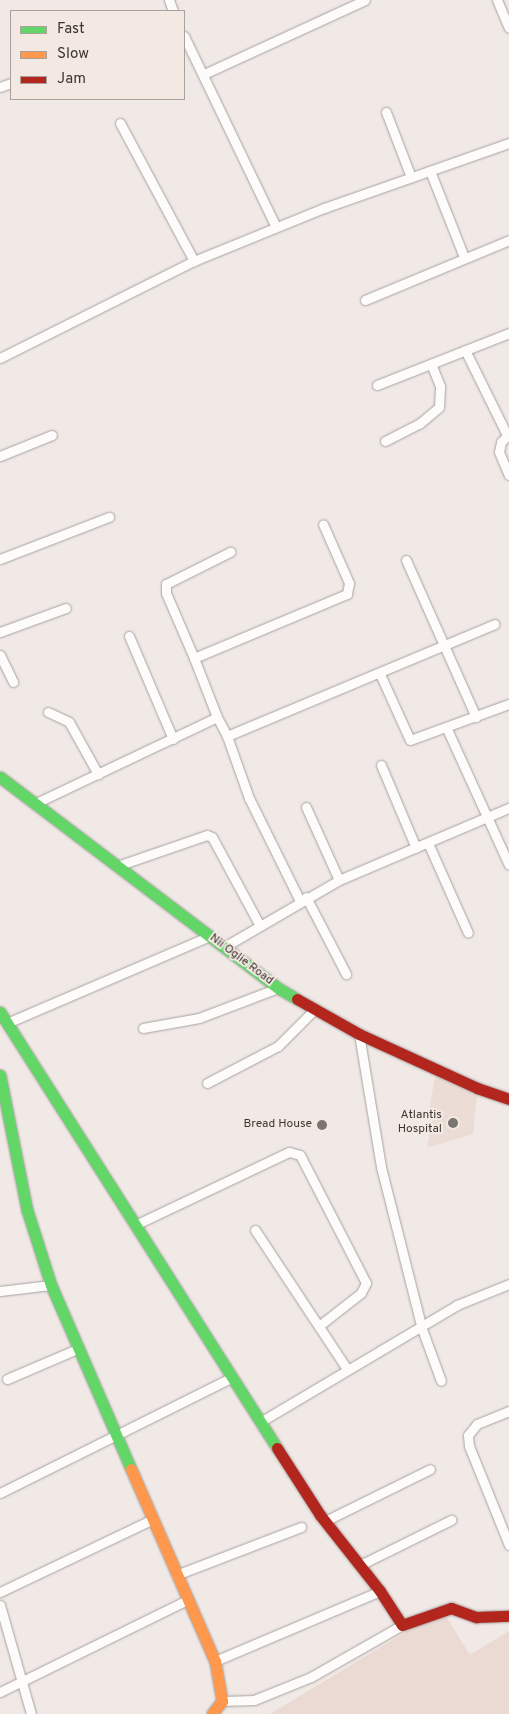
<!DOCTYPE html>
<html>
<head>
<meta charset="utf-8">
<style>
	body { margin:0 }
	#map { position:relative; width:509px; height:1714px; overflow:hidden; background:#f0e9e6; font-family:Overpass,sans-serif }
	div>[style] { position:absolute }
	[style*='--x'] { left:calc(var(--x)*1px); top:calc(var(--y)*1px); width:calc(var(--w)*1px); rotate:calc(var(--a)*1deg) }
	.built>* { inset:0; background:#ebddd6 }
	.industrial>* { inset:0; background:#ebdad4 }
	.roads { filter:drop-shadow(0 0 1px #a7a2a0) drop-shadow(0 0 1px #a7a2a0) }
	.street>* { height:9px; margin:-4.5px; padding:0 4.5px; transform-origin:4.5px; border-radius:4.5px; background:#fdfcfb }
	.fast>* { height:11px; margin:-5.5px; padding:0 5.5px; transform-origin:5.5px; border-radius:5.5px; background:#63d668 }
	.slow>* { height:11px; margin:-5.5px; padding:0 5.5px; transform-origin:5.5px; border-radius:5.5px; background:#ff974d }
	.jam>* { height:11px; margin:-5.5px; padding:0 5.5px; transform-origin:5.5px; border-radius:5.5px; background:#b3261e }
	.dots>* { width:14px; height:14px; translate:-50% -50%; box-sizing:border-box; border:2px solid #f4e8e2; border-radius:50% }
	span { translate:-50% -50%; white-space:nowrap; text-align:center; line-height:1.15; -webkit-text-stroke:4px #f4e8e2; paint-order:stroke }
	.street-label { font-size:12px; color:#3b3634 }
	.poi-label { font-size:12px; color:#3b3634 }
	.right { translate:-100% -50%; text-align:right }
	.legend { position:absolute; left:10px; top:10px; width:175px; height:90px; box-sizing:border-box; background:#f4e8e2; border:1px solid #aaa19c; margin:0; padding:6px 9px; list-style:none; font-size:15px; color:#3b3634 }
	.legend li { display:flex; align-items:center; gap:10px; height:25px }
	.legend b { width:25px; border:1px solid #aaa19c }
</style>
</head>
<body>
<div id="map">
	<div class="built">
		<div style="clip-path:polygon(435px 1076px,477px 1096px,473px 1134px,427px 1148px,434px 1111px,430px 1107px)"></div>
	</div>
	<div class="industrial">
		<div style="clip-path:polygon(442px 1610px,470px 1655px,509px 1631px,509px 1714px,270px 1714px)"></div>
	</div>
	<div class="roads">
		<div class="street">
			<div style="--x:169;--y:0;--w:12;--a:70"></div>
			<div style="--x:497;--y:0;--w:30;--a:67"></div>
			<div style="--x:184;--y:36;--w:212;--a:64.3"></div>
			<div style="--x:204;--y:74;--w:177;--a:-24.7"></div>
			<div style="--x:0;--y:87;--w:12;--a:-20"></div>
			<div style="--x:386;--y:112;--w:70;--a:69"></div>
			<div style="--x:120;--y:123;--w:157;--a:61.8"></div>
			<div style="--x:430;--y:171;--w:92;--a:68.4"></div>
			<div style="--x:365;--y:300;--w:156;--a:-22.6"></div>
			<div style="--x:465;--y:350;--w:95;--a:63.7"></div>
			<div style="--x:0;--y:358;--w:217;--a:-26.6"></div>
			<div style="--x:194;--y:261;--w:140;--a:-22.2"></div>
			<div style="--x:324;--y:208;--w:196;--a:-19.4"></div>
			<div style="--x:377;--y:385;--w:142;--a:-21.5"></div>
			<div style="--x:509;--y:434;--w:11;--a:135"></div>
			<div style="--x:501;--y:442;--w:10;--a:101"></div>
			<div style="--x:499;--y:452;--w:25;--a:67"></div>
			<div style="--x:385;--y:441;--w:38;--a:-27"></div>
			<div style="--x:419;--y:424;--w:26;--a:-40"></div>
			<div style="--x:439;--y:407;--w:21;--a:-87"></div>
			<div style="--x:440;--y:386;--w:24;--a:-112"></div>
			<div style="--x:0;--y:456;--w:56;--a:-22"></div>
			<div style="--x:0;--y:559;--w:117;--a:-21.1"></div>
			<div style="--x:406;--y:560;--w:172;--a:66"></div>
			<div style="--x:0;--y:632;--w:70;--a:-20"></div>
			<div style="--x:129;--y:636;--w:112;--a:66.9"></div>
			<div style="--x:0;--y:655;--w:30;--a:64"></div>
			<div style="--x:194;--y:658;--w:71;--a:-113.3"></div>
			<div style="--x:166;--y:593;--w:9;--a:-90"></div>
			<div style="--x:166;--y:584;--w:72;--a:-26.6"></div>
			<div style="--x:380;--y:674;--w:72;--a:65.6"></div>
			<div style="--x:410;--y:740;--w:105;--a:-20"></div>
			<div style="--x:48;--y:712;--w:23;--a:25"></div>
			<div style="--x:69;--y:722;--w:60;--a:60.9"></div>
			<div style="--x:217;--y:717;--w:21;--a:62"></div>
			<div style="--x:227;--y:736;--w:290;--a:-22.7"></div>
			<div style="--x:447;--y:729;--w:149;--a:65.5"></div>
			<div style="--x:227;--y:736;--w:66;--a:70.5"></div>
			<div style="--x:249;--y:798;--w:115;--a:63.7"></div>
			<div style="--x:381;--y:765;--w:90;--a:67.1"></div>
			<div style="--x:36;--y:803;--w:200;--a:-25.4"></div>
			<div style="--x:217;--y:717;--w:63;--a:-111.3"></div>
			<div style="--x:194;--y:658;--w:166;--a:-22.7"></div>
			<div style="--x:347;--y:594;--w:11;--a:-80"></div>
			<div style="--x:349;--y:583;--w:64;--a:-113.8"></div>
			<div style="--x:306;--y:807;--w:80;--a:65.7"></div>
			<div style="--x:428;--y:843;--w:98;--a:66"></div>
			<div style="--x:120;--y:865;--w:92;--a:-19"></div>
			<div style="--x:207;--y:835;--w:5;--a:22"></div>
			<div style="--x:212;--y:837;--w:99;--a:61.6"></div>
			<div style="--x:306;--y:897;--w:87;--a:62.5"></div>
			<div style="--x:224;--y:947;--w:133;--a:-30.2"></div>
			<div style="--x:339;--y:880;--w:185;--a:-23"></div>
			<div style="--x:7;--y:1023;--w:221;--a:-23.2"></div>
			<div style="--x:143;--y:1028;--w:57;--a:-10.1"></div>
			<div style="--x:199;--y:1018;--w:85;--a:-20.8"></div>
			<div style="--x:359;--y:1034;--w:135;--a:80.6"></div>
			<div style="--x:381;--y:1167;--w:167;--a:75.8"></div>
			<div style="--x:422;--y:1329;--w:55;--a:69.9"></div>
			<div style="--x:207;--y:1083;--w:80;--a:-27.5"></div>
			<div style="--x:278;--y:1046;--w:51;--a:-45"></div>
			<div style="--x:135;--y:1225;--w:170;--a:-25.4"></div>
			<div style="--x:289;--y:1152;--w:11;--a:15"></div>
			<div style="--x:300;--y:1155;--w:144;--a:62.7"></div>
			<div style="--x:366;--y:1283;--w:11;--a:117"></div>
			<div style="--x:361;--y:1293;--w:52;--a:142"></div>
			<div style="--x:255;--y:1230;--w:167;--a:56.5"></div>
			<div style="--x:0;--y:1291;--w:51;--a:-6.7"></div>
			<div style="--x:7;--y:1379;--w:76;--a:-23.2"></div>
			<div style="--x:509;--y:1411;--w:35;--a:158"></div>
			<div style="--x:477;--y:1424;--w:14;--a:129"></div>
			<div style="--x:468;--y:1435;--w:11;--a:85"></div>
			<div style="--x:469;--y:1446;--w:107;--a:68"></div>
			<div style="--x:260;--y:1422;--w:229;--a:-30.7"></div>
			<div style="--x:457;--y:1305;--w:56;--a:-22"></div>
			<div style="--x:0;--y:1493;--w:258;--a:-26.5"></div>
			<div style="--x:325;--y:1521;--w:117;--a:-26.3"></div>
			<div style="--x:360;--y:1565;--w:102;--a:-26.3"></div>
			<div style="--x:176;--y:1575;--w:134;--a:-21"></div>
			<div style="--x:0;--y:1592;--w:167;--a:-25.5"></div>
			<div style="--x:0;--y:1605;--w:113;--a:74.1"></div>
			<div style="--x:215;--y:1661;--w:179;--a:-23"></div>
			<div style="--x:0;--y:1692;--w:208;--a:-26.2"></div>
			<div style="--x:222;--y:1701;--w:32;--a:-2"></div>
			<div style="--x:254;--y:1700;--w:61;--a:-22"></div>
			<div style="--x:311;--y:1677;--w:105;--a:-29.7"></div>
		</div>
		<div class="fast">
			<div style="--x:0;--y:777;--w:349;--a:37.2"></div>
			<div style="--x:278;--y:988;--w:22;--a:30"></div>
			<div style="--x:0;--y:1012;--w:517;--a:57.57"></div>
			<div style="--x:0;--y:1075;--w:138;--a:78.7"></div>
			<div style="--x:27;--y:1210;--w:79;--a:72.3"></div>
			<div style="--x:51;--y:1285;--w:201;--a:66.5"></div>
		</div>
		<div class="slow">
			<div style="--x:131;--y:1469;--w:210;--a:66.4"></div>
			<div style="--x:215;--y:1661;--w:41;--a:80.1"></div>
			<div style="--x:222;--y:1701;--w:16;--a:128"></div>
		</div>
		<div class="jam">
			<div style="--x:297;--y:999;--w:71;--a:29.4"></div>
			<div style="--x:359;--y:1034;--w:130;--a:24.6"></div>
			<div style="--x:477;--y:1088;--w:34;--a:19"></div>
			<div style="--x:277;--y:1448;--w:80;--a:57.3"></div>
			<div style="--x:320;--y:1515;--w:97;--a:51.7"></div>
			<div style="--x:380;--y:1591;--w:40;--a:57.1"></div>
			<div style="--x:402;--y:1625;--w:52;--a:-19.1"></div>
			<div style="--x:451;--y:1608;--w:27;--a:20"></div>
			<div style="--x:476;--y:1617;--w:33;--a:-2"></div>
		</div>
	</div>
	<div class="dots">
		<div style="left:453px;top:1123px;background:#7a7572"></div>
		<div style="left:322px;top:1125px;background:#7a7572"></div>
	</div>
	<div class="street-label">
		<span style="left:241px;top:960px;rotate:37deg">Nii Oglie Road</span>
	</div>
	<div class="poi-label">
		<span class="right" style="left:442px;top:1123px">Atlantis<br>Hospital</span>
		<span class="right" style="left:312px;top:1125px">Bread House</span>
	</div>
	<ul class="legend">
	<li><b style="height:6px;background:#63d668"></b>Fast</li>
	<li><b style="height:6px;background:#ff974d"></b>Slow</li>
	<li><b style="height:6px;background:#b3261e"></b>Jam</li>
	</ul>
</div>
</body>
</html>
